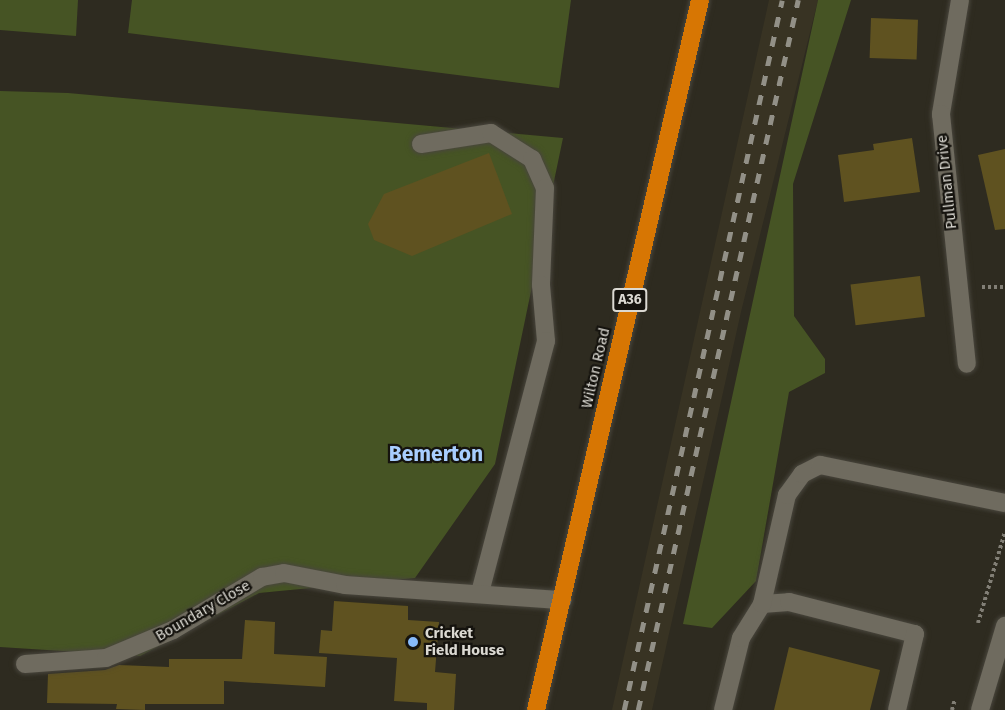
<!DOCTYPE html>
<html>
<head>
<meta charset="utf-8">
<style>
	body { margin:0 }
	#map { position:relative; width:1005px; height:710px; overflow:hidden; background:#2e2b20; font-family:"Fira Sans",sans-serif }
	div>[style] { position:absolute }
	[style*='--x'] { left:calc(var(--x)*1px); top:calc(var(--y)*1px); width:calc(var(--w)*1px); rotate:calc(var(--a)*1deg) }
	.built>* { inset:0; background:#383323 }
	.green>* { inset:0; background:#465424 }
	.building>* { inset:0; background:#5f5220; transform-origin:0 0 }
	.path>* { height:4px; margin-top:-2px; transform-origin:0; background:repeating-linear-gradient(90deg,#827f76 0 3px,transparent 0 6px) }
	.roads { filter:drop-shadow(0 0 2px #49463d) drop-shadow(0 0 2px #49463d) }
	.minor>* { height:18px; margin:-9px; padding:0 9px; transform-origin:9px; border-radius:9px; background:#6f6b5f }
	.highway>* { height:18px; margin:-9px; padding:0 9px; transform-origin:9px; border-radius:9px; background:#d77603 }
	.rail>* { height:4.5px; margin-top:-2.25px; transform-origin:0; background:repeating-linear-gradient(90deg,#929087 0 10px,transparent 0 20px) }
	.dots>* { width:16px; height:16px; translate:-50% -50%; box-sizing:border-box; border:3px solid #15130e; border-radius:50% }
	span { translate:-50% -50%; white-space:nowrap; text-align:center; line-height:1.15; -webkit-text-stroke:4.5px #15130e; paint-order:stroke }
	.shield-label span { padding:2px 4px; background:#15130e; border:2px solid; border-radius:4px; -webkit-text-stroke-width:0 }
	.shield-label { font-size:14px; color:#dbd9d2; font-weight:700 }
	.street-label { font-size:15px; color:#dbd9d2 }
	.poi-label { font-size:15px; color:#dbd9d2; font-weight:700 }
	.left { translate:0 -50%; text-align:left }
	.district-label { font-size:21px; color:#a8ceff; font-weight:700 }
</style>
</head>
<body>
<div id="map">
	<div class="built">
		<div style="clip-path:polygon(769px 0,818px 0,741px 312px,652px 710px,612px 710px)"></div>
	</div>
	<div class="green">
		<div style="clip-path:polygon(0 0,78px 0,76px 36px,0 30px)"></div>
		<div style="clip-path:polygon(132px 0,571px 0,559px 88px,128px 33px)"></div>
		<div style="clip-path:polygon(818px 0,851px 0,793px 184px,794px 316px,825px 359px,825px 373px,789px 392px,756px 581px,712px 628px,683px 624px)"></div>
		<div style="clip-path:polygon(0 91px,68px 93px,563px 138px,495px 464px,415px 578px,259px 593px,140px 656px,0 647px)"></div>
	</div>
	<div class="building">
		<div style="left:871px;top:18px;width:47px;height:40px;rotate:2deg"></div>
		<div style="clip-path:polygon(912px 138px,920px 192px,844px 202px,838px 155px,874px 150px,873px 144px)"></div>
		<div style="clip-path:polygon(1005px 149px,1005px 229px,995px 230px,978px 155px)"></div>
		<div style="clip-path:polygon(489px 153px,512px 214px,412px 256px,374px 240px,368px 224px,384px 194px)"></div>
		<div style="left:920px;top:276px;width:41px;height:70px;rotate:83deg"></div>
		<div style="clip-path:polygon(334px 601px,408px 606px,408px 620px,439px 622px,435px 672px,456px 674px,454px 710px,427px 710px,427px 703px,394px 701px,397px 658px,319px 653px,321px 630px,332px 631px)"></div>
		<div style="clip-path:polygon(245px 620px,275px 622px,274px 654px,327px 657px,325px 687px,224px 681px,224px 704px,145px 704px,145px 710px,116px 709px,117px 704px,47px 703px,48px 674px,105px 670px,119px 665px,169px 667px,169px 659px,242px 659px)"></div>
		<div style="clip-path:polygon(789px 647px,880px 670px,870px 710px,774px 710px)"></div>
	</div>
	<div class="path">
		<div style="--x:982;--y:287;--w:23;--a:0"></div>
		<div style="--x:978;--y:623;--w:95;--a:-73.5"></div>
		<div style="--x:952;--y:710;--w:11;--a:-75"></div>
	</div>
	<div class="roads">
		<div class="minor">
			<div style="--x:960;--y:0;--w:116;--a:99.5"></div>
			<div style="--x:941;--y:114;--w:251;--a:84.1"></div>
			<div style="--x:421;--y:144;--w:71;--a:-8.9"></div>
			<div style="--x:491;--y:133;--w:49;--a:32.4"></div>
			<div style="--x:532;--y:159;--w:32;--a:66"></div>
			<div style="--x:545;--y:188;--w:97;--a:92.4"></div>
			<div style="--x:541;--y:285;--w:56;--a:84.9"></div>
			<div style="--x:546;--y:341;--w:260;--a:104.7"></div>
			<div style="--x:762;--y:604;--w:27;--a:-4"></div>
			<div style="--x:789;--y:602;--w:130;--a:14.3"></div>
			<div style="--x:915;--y:634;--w:78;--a:103.3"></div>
			<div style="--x:25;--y:664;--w:81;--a:-4.2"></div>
			<div style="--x:106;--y:658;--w:73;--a:-22.7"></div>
			<div style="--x:173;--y:630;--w:104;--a:-30.8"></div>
			<div style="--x:262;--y:577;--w:22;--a:-10"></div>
			<div style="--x:284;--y:573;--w:62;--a:11.1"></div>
			<div style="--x:345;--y:585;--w:218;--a:4"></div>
			<div style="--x:723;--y:710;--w:74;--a:-76"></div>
			<div style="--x:741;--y:638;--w:40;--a:-58"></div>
			<div style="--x:762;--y:604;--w:112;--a:-77.1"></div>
			<div style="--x:787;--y:495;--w:26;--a:-54"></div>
			<div style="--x:802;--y:474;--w:20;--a:-27"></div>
			<div style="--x:820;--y:465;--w:189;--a:11.6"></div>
			<div style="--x:980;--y:710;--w:88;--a:-73.4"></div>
		</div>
		<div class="highway">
			<div style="--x:536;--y:710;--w:729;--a:-76.99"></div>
		</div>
	</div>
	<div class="rail">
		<div style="--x:624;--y:710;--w:727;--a:-77.45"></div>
		<div style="--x:638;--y:710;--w:728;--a:-77.3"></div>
	</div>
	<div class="dots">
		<div style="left:413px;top:642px;background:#87bbfb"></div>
	</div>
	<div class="shield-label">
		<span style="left:630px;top:300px">A36</span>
	</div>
	<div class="street-label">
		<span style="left:947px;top:182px;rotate:-96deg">Pullman Drive</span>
		<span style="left:596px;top:368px;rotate:-77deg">Wilton Road</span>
		<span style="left:203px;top:611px;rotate:-30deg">Boundary Close</span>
	</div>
	<div class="poi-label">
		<span class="left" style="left:425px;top:642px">Cricket<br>Field House</span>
	</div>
	<div class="district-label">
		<span style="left:436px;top:454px">Bemerton</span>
	</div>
</div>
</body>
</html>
